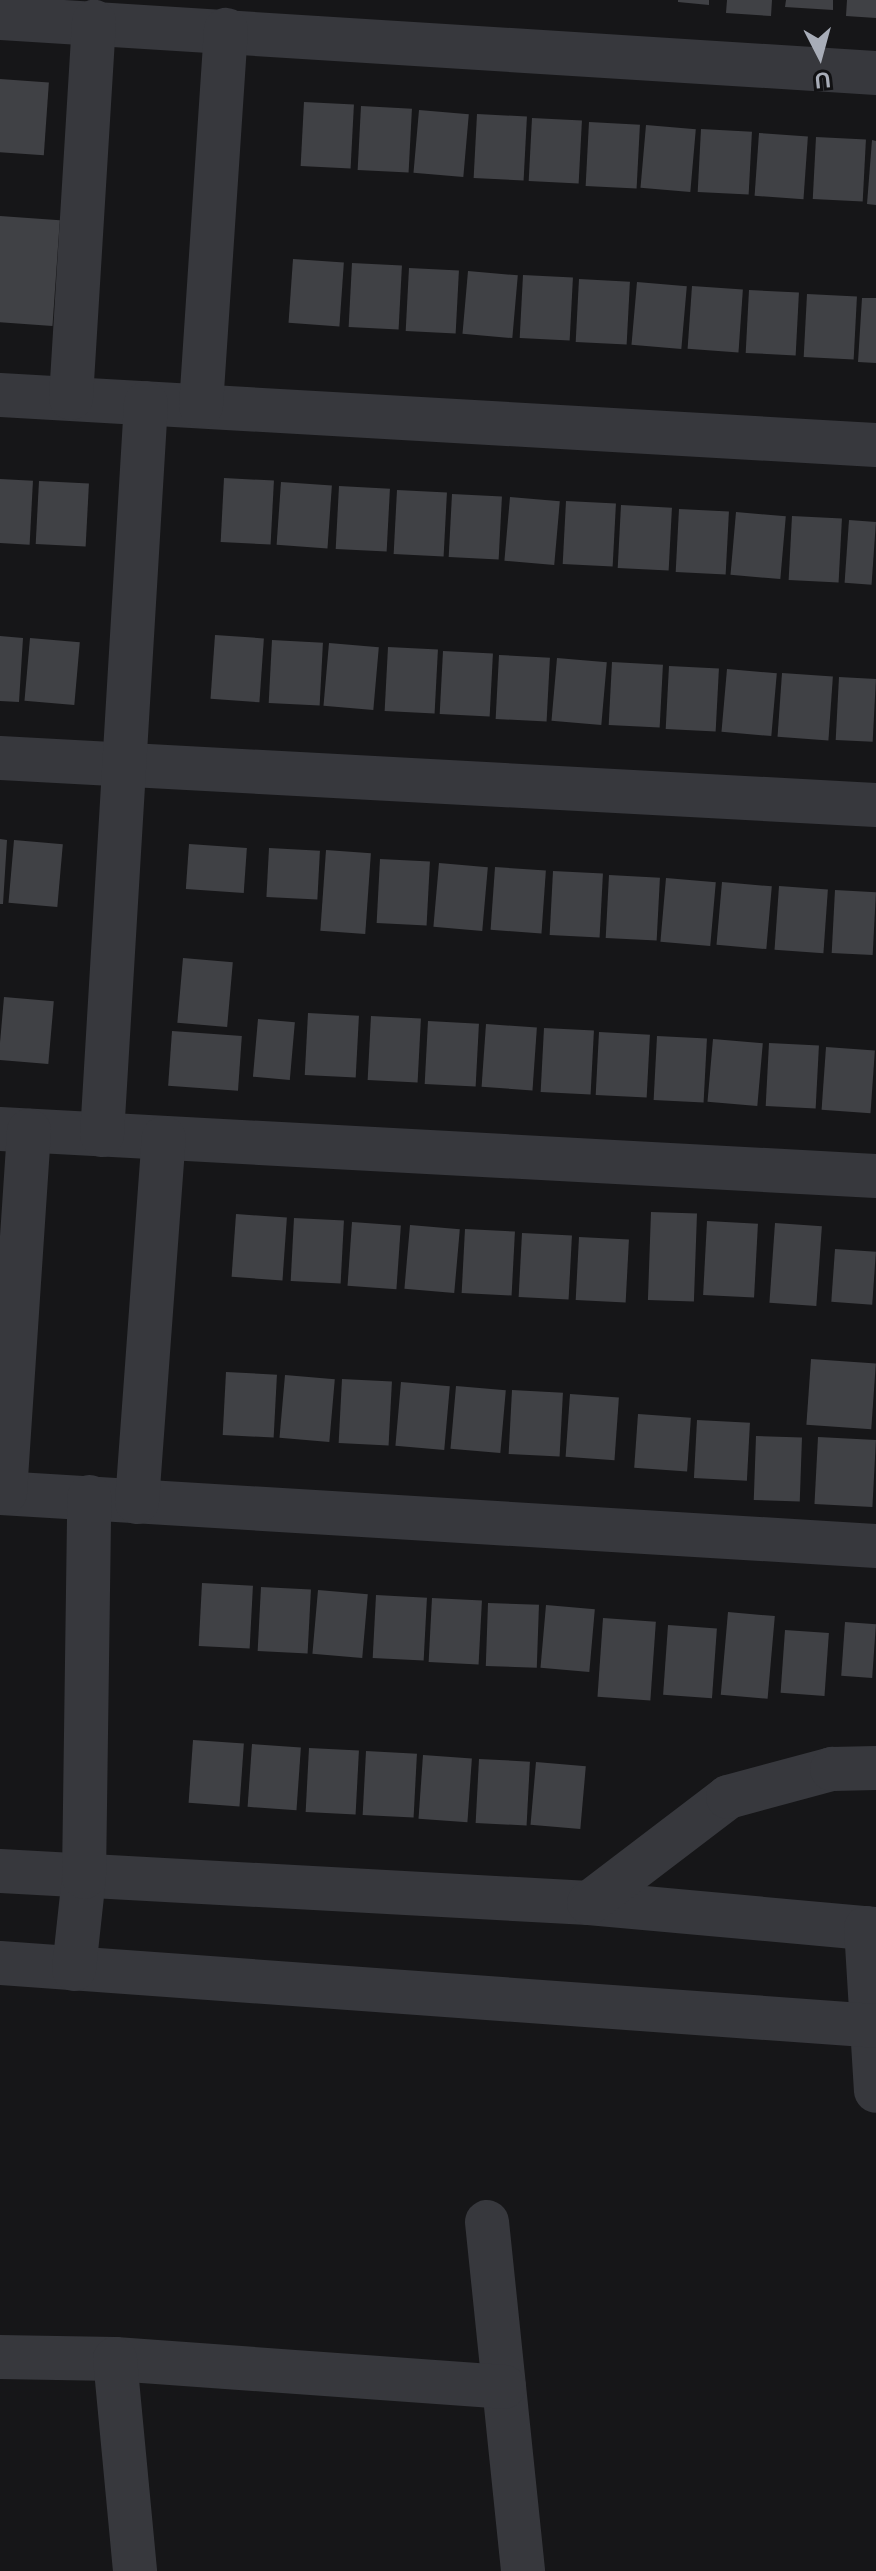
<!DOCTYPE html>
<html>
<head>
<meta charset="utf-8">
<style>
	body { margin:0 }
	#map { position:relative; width:876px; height:2571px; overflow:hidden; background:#161618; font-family:Helvetica,sans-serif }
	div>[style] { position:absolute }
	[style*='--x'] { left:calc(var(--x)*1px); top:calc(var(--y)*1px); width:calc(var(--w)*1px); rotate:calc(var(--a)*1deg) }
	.building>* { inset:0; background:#404145; transform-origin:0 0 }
	.minor>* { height:44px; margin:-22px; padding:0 22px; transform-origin:22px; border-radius:22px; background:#37383d }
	span { translate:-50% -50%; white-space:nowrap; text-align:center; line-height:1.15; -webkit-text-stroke:6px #111113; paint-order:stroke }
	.north { position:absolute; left:780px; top:16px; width:80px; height:80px; -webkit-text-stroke:6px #111113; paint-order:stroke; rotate:174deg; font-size:22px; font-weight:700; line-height:32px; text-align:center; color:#a8adb8 }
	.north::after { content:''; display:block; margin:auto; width:28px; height:36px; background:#a8adb8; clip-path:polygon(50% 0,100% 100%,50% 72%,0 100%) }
</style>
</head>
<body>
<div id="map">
	<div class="building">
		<div style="clip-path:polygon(678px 0,709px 0,709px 5px,678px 2px)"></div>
		<div style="clip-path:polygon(727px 0,772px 0,771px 16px,726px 13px)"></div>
		<div style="clip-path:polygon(786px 0,833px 0,833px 10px,785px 7px)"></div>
		<div style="clip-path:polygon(847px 0,876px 0,876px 18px,846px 16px)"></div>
		<div style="left:0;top:79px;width:49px;height:73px;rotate:4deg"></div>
		<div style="left:304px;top:102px;width:50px;height:64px;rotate:3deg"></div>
		<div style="left:361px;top:106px;width:51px;height:64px;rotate:3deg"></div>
		<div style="left:419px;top:110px;width:50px;height:63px;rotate:5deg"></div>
		<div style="left:477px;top:114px;width:50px;height:64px;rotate:3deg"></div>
		<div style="left:532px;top:118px;width:50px;height:63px;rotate:3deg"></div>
		<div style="left:589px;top:122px;width:51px;height:64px;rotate:3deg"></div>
		<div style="left:646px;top:125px;width:50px;height:63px;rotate:5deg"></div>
		<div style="left:701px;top:129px;width:51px;height:63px;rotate:3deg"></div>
		<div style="left:759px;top:133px;width:49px;height:63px;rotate:4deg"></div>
		<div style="left:816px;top:137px;width:50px;height:62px;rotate:3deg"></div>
		<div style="clip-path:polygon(872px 140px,876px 141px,876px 205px,867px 204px)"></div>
		<div style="left:0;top:216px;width:60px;height:106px;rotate:4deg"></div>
		<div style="left:293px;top:259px;width:51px;height:64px;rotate:4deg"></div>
		<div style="left:352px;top:263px;width:50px;height:64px;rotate:3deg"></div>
		<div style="left:409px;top:268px;width:50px;height:63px;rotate:3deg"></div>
		<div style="left:468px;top:271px;width:50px;height:63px;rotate:5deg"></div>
		<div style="left:523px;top:275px;width:50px;height:63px;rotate:3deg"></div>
		<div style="left:579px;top:279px;width:51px;height:63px;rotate:3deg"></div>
		<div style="left:637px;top:282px;width:50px;height:63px;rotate:5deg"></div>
		<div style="left:692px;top:286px;width:51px;height:63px;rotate:4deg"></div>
		<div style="left:749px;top:290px;width:50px;height:63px;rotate:3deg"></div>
		<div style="left:807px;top:294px;width:50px;height:63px;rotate:3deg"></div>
		<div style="clip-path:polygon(862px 298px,876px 298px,876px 363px,858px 362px)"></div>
		<div style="left:224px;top:478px;width:50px;height:64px;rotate:3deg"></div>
		<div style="left:0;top:479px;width:33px;height:64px;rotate:3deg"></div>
		<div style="left:39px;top:481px;width:50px;height:63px;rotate:3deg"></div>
		<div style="left:281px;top:482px;width:51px;height:63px;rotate:4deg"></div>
		<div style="left:339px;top:486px;width:51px;height:63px;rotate:3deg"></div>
		<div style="left:397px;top:490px;width:50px;height:64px;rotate:3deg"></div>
		<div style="left:452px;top:494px;width:50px;height:63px;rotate:3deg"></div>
		<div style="left:510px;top:497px;width:50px;height:64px;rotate:5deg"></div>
		<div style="left:566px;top:501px;width:50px;height:63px;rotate:3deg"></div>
		<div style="left:621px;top:505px;width:51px;height:63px;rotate:3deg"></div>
		<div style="left:679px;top:509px;width:50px;height:63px;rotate:3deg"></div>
		<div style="left:736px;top:512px;width:50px;height:63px;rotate:5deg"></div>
		<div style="left:792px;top:516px;width:50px;height:64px;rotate:3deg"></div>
		<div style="left:849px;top:520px;width:27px;height:63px;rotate:4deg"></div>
		<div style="left:215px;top:635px;width:49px;height:64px;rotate:4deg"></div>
		<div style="clip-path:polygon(0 636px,23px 638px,19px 702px,0 701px)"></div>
		<div style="left:30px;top:638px;width:50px;height:63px;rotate:5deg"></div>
		<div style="left:272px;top:640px;width:51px;height:63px;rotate:3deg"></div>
		<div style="left:329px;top:643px;width:50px;height:63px;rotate:5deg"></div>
		<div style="left:388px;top:647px;width:50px;height:64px;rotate:3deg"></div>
		<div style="left:443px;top:651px;width:50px;height:63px;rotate:3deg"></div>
		<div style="left:499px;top:655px;width:51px;height:64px;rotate:3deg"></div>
		<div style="left:557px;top:658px;width:50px;height:63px;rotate:5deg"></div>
		<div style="left:612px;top:662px;width:51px;height:63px;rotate:3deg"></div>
		<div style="left:669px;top:666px;width:50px;height:63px;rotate:3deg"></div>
		<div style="left:727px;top:669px;width:50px;height:63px;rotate:5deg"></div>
		<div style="left:782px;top:673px;width:51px;height:64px;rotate:4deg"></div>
		<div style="left:839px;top:677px;width:37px;height:63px;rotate:3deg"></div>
		<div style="clip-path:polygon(0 839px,7px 840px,3px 904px,0 904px)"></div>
		<div style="left:14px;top:840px;width:49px;height:63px;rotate:5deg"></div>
		<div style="left:189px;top:844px;width:58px;height:45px;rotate:4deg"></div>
		<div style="left:269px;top:848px;width:51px;height:49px;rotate:3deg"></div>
		<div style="left:326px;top:850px;width:45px;height:81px;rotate:4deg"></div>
		<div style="left:380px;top:859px;width:50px;height:64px;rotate:3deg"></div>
		<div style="left:439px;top:863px;width:49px;height:64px;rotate:5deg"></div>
		<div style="left:495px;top:867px;width:51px;height:63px;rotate:4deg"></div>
		<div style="left:553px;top:871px;width:50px;height:64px;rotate:3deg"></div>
		<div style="left:609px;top:875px;width:51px;height:63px;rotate:3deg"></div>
		<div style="left:666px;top:878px;width:50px;height:64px;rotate:5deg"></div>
		<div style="left:722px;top:882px;width:50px;height:63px;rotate:5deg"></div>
		<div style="left:779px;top:886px;width:49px;height:64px;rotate:4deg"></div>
		<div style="left:835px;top:890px;width:41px;height:63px;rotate:3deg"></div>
		<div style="left:183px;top:958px;width:50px;height:65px;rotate:5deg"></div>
		<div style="left:4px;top:997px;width:50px;height:63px;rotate:5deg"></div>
		<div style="left:308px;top:1013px;width:51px;height:62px;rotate:3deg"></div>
		<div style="left:371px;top:1016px;width:50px;height:64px;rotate:3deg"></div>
		<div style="left:258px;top:1019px;width:37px;height:58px;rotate:5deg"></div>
		<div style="left:428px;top:1021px;width:51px;height:63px;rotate:3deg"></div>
		<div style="left:486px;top:1024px;width:51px;height:63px;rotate:4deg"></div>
		<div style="left:544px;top:1028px;width:50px;height:64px;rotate:3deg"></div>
		<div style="left:172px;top:1031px;width:70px;height:55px;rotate:4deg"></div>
		<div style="left:599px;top:1032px;width:51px;height:63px;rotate:3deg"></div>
		<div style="left:657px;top:1036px;width:50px;height:64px;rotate:3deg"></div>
		<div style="left:713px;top:1039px;width:50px;height:63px;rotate:5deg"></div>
		<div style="left:769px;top:1043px;width:50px;height:63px;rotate:3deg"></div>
		<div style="left:826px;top:1047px;width:49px;height:63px;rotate:4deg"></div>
		<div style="left:651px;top:1212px;width:46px;height:88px;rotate:2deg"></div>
		<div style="left:236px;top:1214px;width:51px;height:63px;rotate:4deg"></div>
		<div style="left:294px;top:1218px;width:50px;height:63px;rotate:3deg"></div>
		<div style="left:707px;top:1221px;width:51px;height:74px;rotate:3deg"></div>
		<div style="left:352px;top:1222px;width:49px;height:64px;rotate:4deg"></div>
		<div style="left:775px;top:1223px;width:47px;height:80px;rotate:4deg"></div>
		<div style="left:410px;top:1225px;width:50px;height:64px;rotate:5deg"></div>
		<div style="left:465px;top:1229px;width:50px;height:64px;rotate:3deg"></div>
		<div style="left:522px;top:1233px;width:50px;height:64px;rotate:3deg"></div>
		<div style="left:579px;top:1237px;width:50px;height:63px;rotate:3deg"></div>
		<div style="left:835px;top:1249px;width:41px;height:53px;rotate:4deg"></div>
		<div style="left:811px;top:1359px;width:65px;height:66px;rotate:4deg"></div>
		<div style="left:226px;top:1372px;width:51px;height:63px;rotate:3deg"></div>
		<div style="left:285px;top:1375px;width:50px;height:63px;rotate:5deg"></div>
		<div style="left:342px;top:1379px;width:50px;height:64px;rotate:3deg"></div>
		<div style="left:401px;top:1382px;width:49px;height:64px;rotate:5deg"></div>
		<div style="left:456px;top:1386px;width:50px;height:63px;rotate:5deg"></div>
		<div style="left:512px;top:1390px;width:51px;height:64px;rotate:3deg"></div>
		<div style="left:570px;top:1394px;width:49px;height:63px;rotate:4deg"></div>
		<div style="left:638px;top:1414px;width:53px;height:54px;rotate:4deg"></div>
		<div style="left:697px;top:1420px;width:53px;height:58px;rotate:3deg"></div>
		<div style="left:756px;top:1436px;width:46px;height:64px;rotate:2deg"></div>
		<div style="left:818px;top:1437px;width:58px;height:67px;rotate:3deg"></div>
		<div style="left:202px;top:1583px;width:51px;height:63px;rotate:3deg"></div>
		<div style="left:261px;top:1587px;width:50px;height:64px;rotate:3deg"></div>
		<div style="left:318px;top:1590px;width:50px;height:64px;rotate:5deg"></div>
		<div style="left:376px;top:1595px;width:51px;height:63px;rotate:3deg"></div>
		<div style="left:432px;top:1598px;width:50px;height:64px;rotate:3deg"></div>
		<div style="left:488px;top:1603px;width:51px;height:63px;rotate:2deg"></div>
		<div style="left:546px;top:1605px;width:49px;height:63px;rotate:5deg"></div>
		<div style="left:728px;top:1612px;width:47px;height:83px;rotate:5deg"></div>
		<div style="left:603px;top:1618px;width:53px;height:79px;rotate:4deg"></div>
		<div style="left:845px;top:1622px;width:31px;height:54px;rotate:4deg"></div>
		<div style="left:668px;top:1625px;width:49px;height:70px;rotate:4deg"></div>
		<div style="left:785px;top:1630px;width:44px;height:63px;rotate:4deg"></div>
		<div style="left:193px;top:1740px;width:51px;height:63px;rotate:4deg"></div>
		<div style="left:252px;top:1744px;width:49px;height:63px;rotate:4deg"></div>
		<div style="left:309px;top:1748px;width:50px;height:64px;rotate:3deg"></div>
		<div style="left:366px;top:1751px;width:51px;height:64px;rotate:3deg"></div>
		<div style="left:423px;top:1755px;width:49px;height:64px;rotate:4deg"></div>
		<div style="left:479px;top:1759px;width:51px;height:64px;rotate:3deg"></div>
		<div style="left:536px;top:1762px;width:50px;height:63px;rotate:5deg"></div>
	</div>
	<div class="minor">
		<div style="--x:0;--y:18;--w:878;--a:3.59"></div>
		<div style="--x:0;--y:395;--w:877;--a:3.27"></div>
		<div style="--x:71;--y:398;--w:377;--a:-86.5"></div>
		<div style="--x:201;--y:406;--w:377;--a:-86.2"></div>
		<div style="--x:0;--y:758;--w:877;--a:3.07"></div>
		<div style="--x:0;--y:1129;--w:877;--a:3.07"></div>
		<div style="--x:102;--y:1135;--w:733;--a:-86.56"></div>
		<div style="--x:0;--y:1493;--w:878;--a:3.46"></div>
		<div style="--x:5;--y:1493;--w:363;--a:-86.2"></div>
		<div style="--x:137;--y:1502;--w:365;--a:-85.8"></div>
		<div style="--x:0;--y:1871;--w:590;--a:3.11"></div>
		<div style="--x:589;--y:1903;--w:288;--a:5.2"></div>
		<div style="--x:589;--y:1903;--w:175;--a:-37.3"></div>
		<div style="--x:728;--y:1797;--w:108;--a:-15.1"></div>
		<div style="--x:832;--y:1769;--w:44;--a:-1.3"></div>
		<div style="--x:866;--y:1928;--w:163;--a:86.5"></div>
		<div style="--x:0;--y:1963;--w:878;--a:4.11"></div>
		<div style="--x:74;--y:1969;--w:93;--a:-83.8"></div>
		<div style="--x:84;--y:1877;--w:380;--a:-89.2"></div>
		<div style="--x:487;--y:2222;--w:351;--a:84.1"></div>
		<div style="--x:0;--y:2357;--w:115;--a:1"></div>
		<div style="--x:115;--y:2359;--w:390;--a:4.1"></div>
		<div style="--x:115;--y:2359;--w:213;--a:84.6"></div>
	</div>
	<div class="north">U</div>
</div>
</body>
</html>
